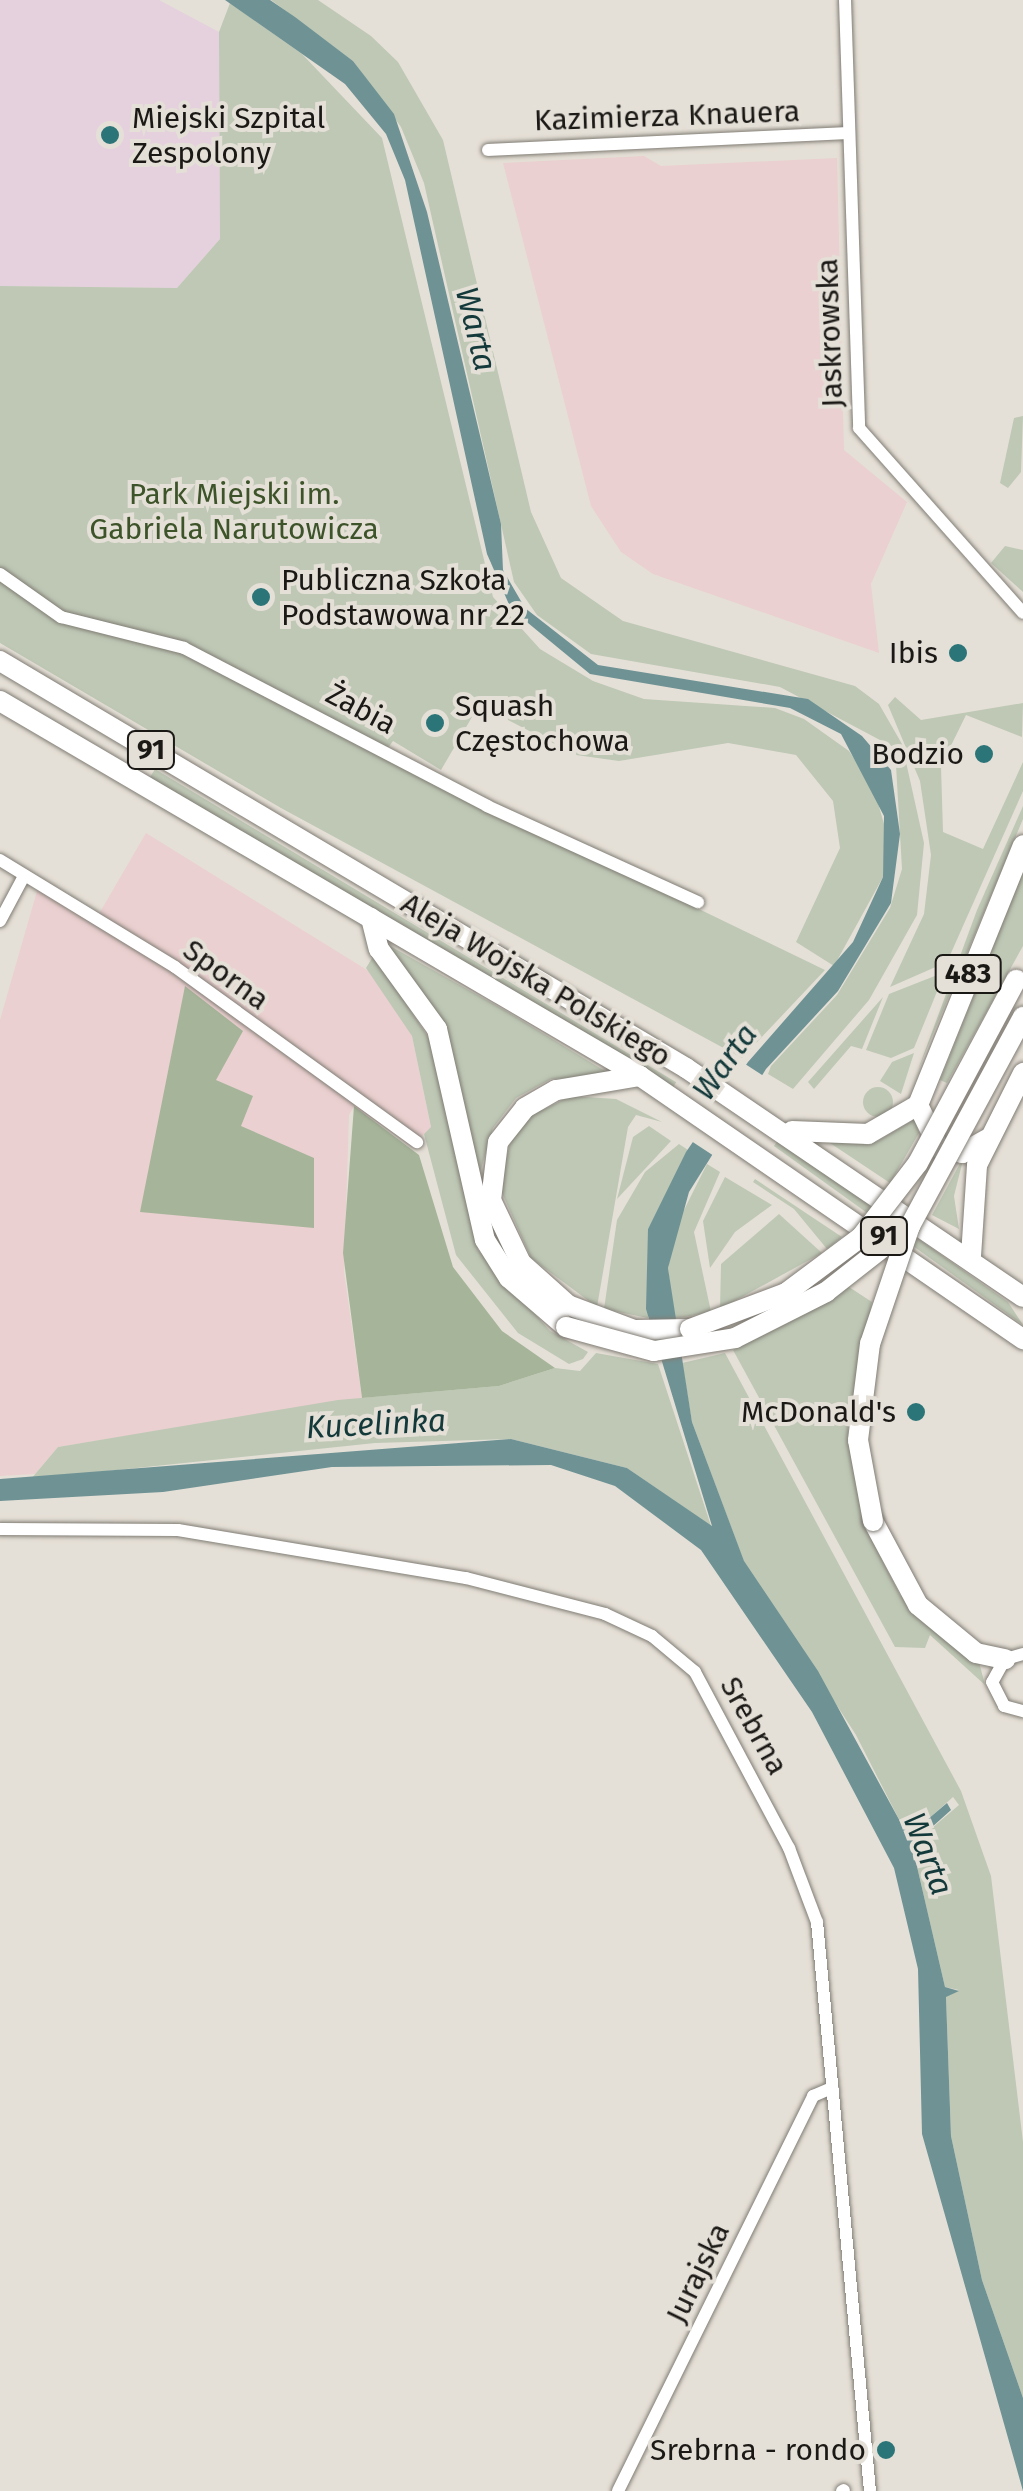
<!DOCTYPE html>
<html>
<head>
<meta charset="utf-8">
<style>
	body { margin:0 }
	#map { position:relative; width:1023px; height:2491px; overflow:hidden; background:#e5e0d7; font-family:"Fira Sans",sans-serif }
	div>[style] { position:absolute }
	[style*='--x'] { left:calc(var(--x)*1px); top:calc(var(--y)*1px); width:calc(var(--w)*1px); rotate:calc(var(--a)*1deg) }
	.industrial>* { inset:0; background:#ead0d0 }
	.medical>* { inset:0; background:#e5d0de }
	.green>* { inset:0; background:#bec8b5; transform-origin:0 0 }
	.round { border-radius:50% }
	.forest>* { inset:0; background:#a6b59a }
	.water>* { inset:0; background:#6f9395 }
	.pier>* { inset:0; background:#e5e0d7; transform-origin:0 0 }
	.roads { filter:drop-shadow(0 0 2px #807c74) drop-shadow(0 0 2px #807c74) }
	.minor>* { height:12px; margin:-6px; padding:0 6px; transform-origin:6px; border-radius:6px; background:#fff }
	.primary>* { height:20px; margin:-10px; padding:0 10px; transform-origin:10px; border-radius:10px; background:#fff }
	.bridges { filter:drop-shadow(0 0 2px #807c74) drop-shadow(0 0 2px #807c74) }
	.primary-bridge>* { height:20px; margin:-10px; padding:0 10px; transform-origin:10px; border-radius:10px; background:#fff }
	.dots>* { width:28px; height:28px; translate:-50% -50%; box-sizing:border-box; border:5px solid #e5e0d7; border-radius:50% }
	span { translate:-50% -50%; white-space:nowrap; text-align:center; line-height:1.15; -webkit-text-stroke:8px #e5e0d7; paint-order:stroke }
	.shield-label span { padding:2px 8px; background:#e5e0d7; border:2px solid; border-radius:8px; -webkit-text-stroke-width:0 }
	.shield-label { font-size:28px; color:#1b1916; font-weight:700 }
	.street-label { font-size:30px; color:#1b1916 }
	.poi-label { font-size:30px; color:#1b1916 }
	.left { translate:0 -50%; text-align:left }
	.right { translate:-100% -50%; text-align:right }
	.park-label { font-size:30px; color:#3d5329 }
	.water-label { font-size:32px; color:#13393b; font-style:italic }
</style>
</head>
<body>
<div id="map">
	<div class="industrial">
		<div style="clip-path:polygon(644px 156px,661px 166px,837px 158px,844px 450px,907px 502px,871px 584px,879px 653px,653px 574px,621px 552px,591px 506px,503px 163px)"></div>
		<div style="clip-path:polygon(146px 833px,380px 978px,412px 1036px,431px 1128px,411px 1146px,354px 1106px,349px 1115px,344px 1272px,362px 1398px,58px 1447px,35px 1474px,0 1476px,0 1020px,39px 884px,96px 919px)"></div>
	</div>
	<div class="medical">
		<div style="clip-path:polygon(0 0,159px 0,219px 32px,220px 239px,177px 288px,0 286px)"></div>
	</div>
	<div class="green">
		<div style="clip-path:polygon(271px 0,318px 0,371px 36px,398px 62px,443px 140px,531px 512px,561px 578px,623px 621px,855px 686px,879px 704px,902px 744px,924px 843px,917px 915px,869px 1000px,793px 1089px,768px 1074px,771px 1066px,837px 995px,890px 908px,902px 869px,895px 748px,780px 687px,591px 654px,537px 615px,514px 582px,424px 183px,401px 127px,353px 61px)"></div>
		<div style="clip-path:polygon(230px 3px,302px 54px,382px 138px,493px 597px,540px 649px,593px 681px,644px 699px,775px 708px,804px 719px,849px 751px,874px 789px,886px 831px,883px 877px,834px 966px,796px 942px,840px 848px,833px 801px,796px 755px,728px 743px,619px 761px,576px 755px,479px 705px,441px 770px,393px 741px,382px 756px,825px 970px,742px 1058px,281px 808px,0 643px,0 286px,177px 288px,220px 239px,219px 32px)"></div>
		<div style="clip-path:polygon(1023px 416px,1021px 472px,1008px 488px,1000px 483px,1014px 418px)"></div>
		<div style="clip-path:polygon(1005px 546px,1023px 550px,1023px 592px,991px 563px)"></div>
		<div style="clip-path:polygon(895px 697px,921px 720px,1023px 703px,1022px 737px,966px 715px,941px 766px,943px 832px,983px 849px,1023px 762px,1023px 791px,947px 962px,890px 987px,924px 914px,931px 855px,920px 781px,888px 705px)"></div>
		<div style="left:155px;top:769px;width:608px;height:10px;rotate:31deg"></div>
		<div style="clip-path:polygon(1023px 806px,1023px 819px,918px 1070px,977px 910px)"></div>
		<div style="clip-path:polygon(1023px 872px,1023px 946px,947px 1083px,940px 1080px)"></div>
		<div style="clip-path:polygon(383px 942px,506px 1011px,613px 1076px,551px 1079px,516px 1098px,493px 1128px,479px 1176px,428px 1001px)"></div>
		<div style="clip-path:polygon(374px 955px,430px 1040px,478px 1250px,550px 1331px,588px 1352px,583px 1359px,569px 1364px,518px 1333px,456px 1255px,424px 1134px,431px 1127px,412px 1036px,366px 968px)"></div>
		<div style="clip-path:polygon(945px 972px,914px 1048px,891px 1058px,866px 1050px,889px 994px)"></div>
		<div style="clip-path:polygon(883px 997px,862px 1049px,851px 1046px,814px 1089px,808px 1082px)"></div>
		<div style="clip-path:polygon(914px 1053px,901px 1094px,880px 1081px,892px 1062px)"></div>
		<div class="round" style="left:863px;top:1087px;width:30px;height:30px"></div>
		<div style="clip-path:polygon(571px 1096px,616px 1099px,662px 1122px,636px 1115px,628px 1127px,597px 1307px,531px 1258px,499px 1186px,511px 1140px,528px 1117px)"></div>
		<div style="clip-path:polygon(915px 1119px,919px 1133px,890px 1183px,830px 1143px,876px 1142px)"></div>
		<div style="clip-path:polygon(649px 1126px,671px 1141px,617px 1199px,633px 1137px)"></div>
		<div style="clip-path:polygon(778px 1140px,1008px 1302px,1023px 1325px,774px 1146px)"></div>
		<div style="clip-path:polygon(679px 1144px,688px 1150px,648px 1229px,648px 1318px,604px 1309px,617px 1220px,645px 1172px)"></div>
		<div style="clip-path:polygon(964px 1156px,954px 1196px,959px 1229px,932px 1215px)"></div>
		<div style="clip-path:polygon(707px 1164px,720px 1172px,694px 1232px,711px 1312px,674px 1319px,668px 1268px,676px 1226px)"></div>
		<div style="clip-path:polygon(725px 1177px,772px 1205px,735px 1232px,710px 1268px,703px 1221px)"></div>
		<div style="clip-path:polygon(753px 1182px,755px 1179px,842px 1237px,827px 1249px,794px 1209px)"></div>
		<div style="clip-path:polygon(779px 1214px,822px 1253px,720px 1309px,721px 1264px)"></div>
		<div style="clip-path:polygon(849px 1287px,872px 1302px,848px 1429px,864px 1525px,900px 1595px,979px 1662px,985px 1685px,930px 1635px,925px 1648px,895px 1647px,733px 1350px)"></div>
		<div style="clip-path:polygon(596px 1353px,658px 1364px,711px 1526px,627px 1468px,511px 1439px,375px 1443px,31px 1479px,58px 1447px,338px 1400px,499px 1386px,555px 1368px,580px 1371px)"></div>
		<div style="clip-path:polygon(725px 1353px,961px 1791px,991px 1876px,1023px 2142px,1023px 2398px,982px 2280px,951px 2136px,946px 1996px,959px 1990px,945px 1987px,912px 1845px,959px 1805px,953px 1797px,908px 1837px,856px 1735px,744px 1562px,692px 1422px,682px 1363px)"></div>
	</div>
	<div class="forest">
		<div style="clip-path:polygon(185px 986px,243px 1031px,216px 1080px,253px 1096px,241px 1126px,314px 1158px,314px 1228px,140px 1212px)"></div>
		<div style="clip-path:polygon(354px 1106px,419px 1155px,453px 1267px,502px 1331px,555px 1368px,499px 1386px,362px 1398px,343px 1253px)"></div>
	</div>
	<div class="water">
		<div style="clip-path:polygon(225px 0,270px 0,295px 17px,353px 61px,394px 114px,427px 212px,501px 524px,503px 570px,525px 608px,598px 665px,808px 699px,862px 736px,891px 770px,900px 834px,891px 903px,838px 991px,766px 1069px,689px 1192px,668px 1268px,692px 1422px,744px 1561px,818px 1671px,908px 1836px,947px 1803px,951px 1810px,912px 1845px,945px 1987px,959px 1991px,946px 1997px,951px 2136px,982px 2280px,1023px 2398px,1023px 2491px,922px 2134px,918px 1969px,894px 1868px,812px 1712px,701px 1550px,615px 1486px,551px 1465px,332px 1467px,163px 1492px,0 1501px,0 1479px,511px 1439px,627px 1468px,712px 1526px,646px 1309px,648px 1229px,686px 1152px,748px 1062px,853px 942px,883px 877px,884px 816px,841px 734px,790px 708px,590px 674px,511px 609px,487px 554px,405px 180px,386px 134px,345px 84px)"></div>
	</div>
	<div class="pier">
		<div style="left:742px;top:1062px;width:30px;height:94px;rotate:33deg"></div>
	</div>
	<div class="roads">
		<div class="minor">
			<div style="--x:845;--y:0;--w:428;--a:88.1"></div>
			<div style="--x:859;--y:428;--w:247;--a:48.4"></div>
			<div style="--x:488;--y:150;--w:360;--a:-2.7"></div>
			<div style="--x:0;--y:574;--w:75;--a:35.2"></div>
			<div style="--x:61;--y:617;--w:127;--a:14.1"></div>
			<div style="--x:184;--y:648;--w:342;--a:27.5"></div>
			<div style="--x:487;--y:806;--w:232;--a:24.5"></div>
			<div style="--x:0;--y:860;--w:205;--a:31.4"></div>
			<div style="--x:175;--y:967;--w:299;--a:35.9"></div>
			<div style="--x:0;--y:921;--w:51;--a:-61.9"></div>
			<div style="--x:0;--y:1529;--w:178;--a:0.3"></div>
			<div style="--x:178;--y:1530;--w:292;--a:9.5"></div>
			<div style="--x:466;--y:1578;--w:144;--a:14.5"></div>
			<div style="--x:605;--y:1614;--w:52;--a:25.1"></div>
			<div style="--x:652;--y:1636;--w:56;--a:39.9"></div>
			<div style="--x:695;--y:1672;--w:200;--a:61.9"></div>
			<div style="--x:789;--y:1848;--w:79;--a:69.3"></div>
			<div style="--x:817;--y:1922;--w:571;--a:84.68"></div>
			<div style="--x:1023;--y:1654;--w:19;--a:164"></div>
			<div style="--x:1005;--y:1659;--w:26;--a:119"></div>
			<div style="--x:992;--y:1682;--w:27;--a:63"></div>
			<div style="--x:1004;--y:1706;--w:20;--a:15"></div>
			<div style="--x:618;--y:2491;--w:441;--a:-63.7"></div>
			<div style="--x:813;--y:2096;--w:21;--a:-23"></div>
			<div style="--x:842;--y:2491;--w:2;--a:-27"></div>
		</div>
		<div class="primary">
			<div style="--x:0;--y:661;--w:798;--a:30.68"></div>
			<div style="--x:686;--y:1068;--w:407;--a:34.2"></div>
			<div style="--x:0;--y:701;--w:742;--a:30.37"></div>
			<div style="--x:640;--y:1076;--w:465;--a:34.5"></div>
			<div style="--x:371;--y:918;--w:32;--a:76"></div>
			<div style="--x:379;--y:949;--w:99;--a:54.1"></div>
			<div style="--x:437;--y:1029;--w:216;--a:77.2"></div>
			<div style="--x:485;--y:1240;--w:45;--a:57.7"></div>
			<div style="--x:509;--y:1278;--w:75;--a:40.7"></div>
			<div style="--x:640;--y:1076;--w:85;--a:170.5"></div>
			<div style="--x:556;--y:1090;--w:36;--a:150"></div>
			<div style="--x:525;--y:1108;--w:43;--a:128.5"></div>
			<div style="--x:498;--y:1142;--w:58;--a:96.9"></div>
			<div style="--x:491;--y:1200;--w:70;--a:64.5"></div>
			<div style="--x:521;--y:1263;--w:63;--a:41.8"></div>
			<div style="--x:568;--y:1305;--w:71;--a:20.7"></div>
			<div style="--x:634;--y:1330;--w:56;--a:-1"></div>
			<div style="--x:918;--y:1105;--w:280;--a:-68"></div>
			<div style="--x:918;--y:1105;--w:48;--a:64"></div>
			<div style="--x:939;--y:1148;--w:24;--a:12"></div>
			<div style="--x:962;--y:1153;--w:29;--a:-29"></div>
			<div style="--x:792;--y:1131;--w:76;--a:2.3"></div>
			<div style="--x:868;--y:1134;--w:58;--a:-30.1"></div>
			<div style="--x:971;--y:1256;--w:91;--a:-86.2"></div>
			<div style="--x:977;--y:1165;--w:103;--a:-63.4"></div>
			<div style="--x:873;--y:1521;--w:95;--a:61.8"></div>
			<div style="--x:918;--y:1605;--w:75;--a:39.6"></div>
			<div style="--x:976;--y:1653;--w:30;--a:12"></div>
		</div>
	</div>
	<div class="bridges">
		<div class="primary-bridge">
			<div style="--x:566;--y:1327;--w:91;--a:15.3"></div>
			<div style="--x:654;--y:1351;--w:82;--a:-9.1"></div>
			<div style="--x:735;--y:1338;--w:102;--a:-26.8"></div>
			<div style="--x:826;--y:1292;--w:107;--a:-38.2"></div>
			<div style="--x:690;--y:1329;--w:103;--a:-20.6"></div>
			<div style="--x:786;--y:1293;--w:94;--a:-36.7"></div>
			<div style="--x:861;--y:1237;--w:93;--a:-52.4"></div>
			<div style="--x:918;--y:1163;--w:208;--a:-61.8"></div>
			<div style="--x:873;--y:1521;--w:82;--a:-100.5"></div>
			<div style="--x:858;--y:1440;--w:97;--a:-82.9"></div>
			<div style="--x:870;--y:1344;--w:125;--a:-71.3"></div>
			<div style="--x:910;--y:1226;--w:238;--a:-61.6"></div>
		</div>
	</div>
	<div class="dots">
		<div style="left:110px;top:135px;background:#2b7578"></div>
		<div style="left:261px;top:597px;background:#2b7578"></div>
		<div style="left:958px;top:653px;background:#2b7578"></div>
		<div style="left:435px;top:723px;background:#2b7578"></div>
		<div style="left:984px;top:754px;background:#2b7578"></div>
		<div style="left:916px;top:1412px;background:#2b7578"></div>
		<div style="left:886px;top:2450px;background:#2b7578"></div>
	</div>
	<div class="shield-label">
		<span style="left:151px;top:750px">91</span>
		<span style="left:968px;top:974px">483</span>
		<span style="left:884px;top:1236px">91</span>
	</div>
	<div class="street-label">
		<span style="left:667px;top:116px;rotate:-2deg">Kazimierza Knauera</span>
		<span style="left:830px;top:333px;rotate:-92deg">Jaskrowska</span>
		<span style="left:361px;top:709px;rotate:28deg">Żabia</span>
		<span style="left:226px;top:975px;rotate:36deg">Sporna</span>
		<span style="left:536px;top:980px;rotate:31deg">Aleja Wojska Polskiego</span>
		<span style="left:754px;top:1726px;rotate:61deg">Srebrna</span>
		<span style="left:698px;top:2273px;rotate:-64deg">Jurajska</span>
	</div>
	<div class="poi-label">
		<span class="left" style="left:132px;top:135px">Miejski Szpital<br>Zespolony</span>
		<span class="left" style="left:281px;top:597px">Publiczna Szkoła<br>Podstawowa nr 22</span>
		<span class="right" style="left:938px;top:653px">Ibis</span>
		<span class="left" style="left:455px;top:723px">Squash<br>Częstochowa</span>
		<span class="right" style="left:964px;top:754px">Bodzio</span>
		<span class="right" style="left:896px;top:1412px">McDonald's</span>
		<span class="right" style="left:866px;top:2450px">Srebrna - rondo</span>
	</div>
	<div class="park-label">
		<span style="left:234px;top:511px">Park Miejski im.<br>Gabriela Narutowicza</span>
	</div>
	<div class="water-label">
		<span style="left:476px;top:329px;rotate:76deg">Warta</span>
		<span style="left:725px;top:1062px;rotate:-54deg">Warta</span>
		<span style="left:376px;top:1424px;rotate:-3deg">Kucelinka</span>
		<span style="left:928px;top:1854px;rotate:69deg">Warta</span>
	</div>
</div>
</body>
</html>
